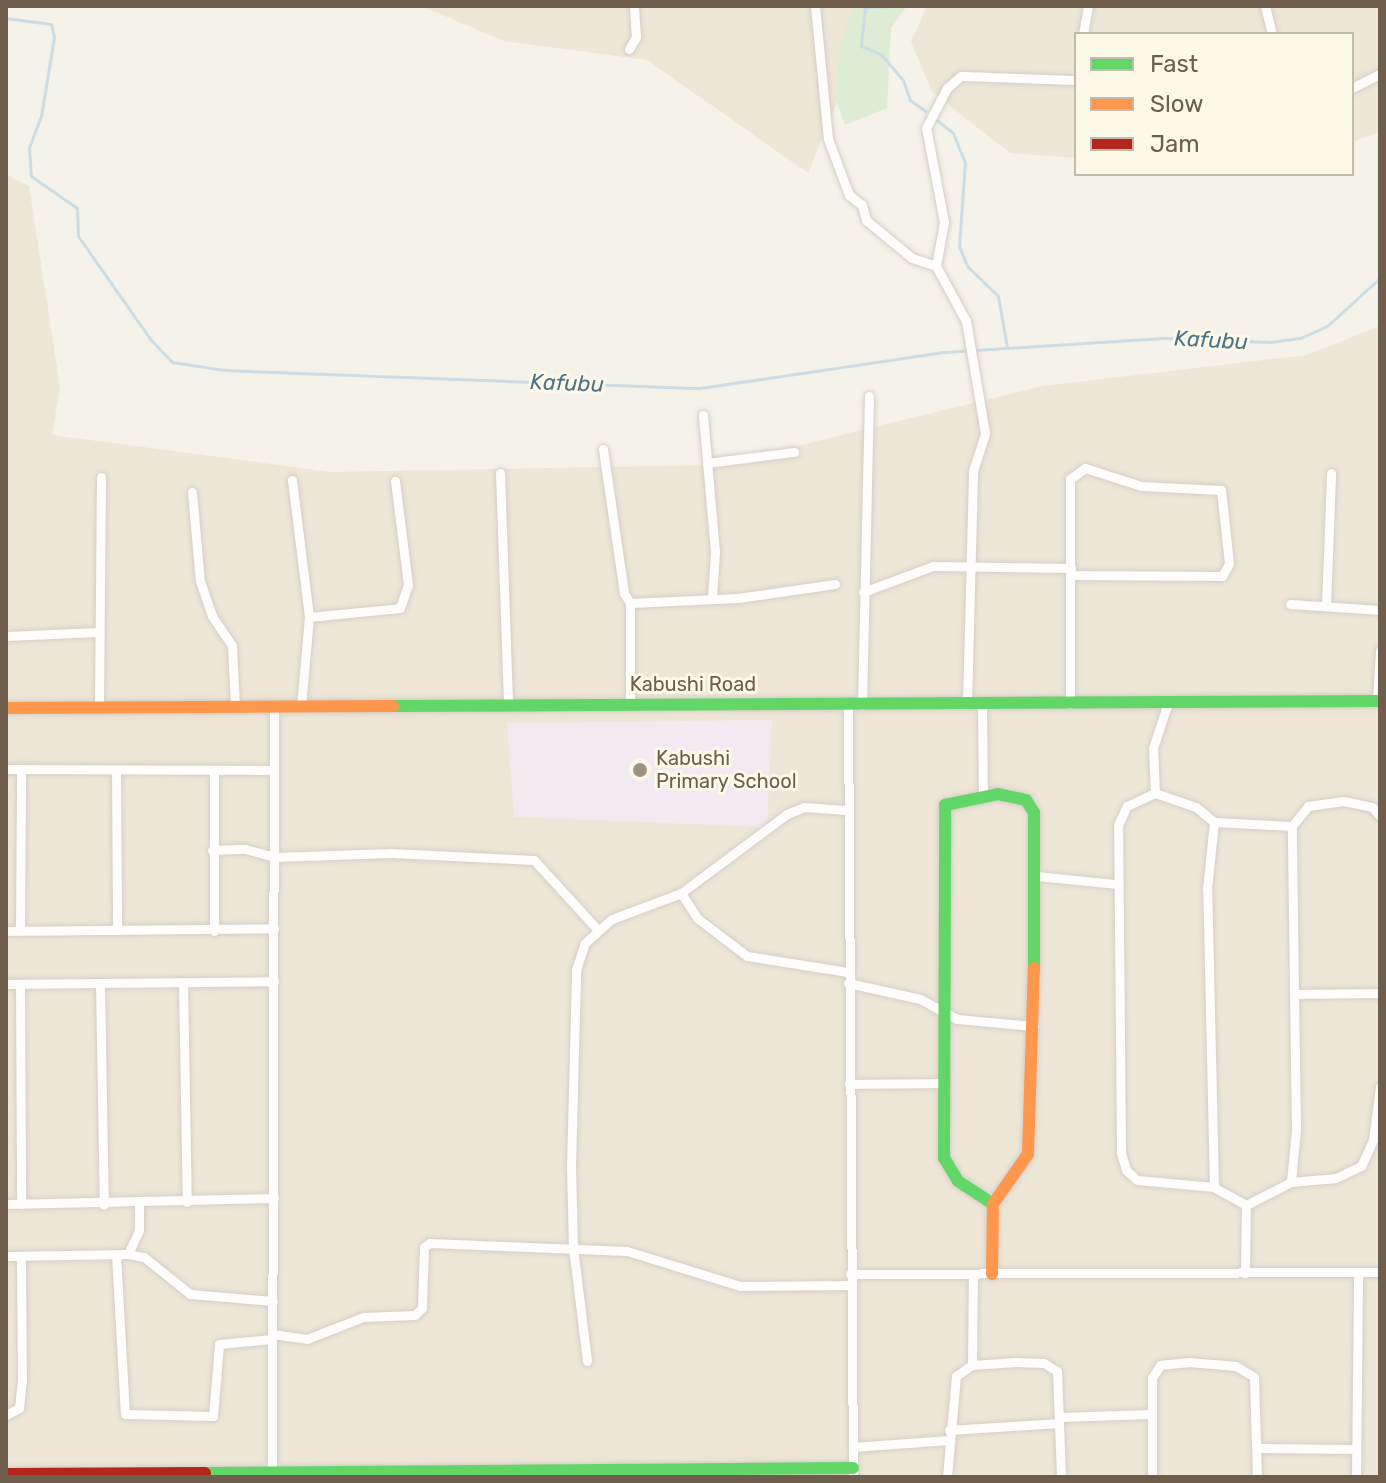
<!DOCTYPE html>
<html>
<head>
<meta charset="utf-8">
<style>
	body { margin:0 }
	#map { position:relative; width:1386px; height:1483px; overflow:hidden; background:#f5f2e9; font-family:Rubik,sans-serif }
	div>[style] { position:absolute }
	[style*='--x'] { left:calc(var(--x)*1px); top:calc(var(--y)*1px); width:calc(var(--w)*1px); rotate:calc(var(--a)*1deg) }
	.residential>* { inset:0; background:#eee6d7 }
	.education>* { inset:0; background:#f3e9f0 }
	.green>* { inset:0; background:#deebd5 }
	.stream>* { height:3px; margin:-1.5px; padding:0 1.5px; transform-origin:1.5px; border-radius:1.5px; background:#ccdee4 }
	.roads { filter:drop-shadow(0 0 2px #d4cfc7) drop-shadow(0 0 2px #d4cfc7) }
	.street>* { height:9px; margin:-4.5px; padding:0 4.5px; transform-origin:4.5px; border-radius:4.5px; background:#fefdfc }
	.fast>* { height:12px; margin:-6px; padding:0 6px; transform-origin:6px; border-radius:6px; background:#63d668 }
	.slow>* { height:12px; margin:-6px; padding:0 6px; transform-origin:6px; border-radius:6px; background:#ff974d }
	.jam>* { height:12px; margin:-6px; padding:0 6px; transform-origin:6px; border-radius:6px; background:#b3261e }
	.dots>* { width:22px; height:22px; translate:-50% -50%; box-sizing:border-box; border:4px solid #fdf9e9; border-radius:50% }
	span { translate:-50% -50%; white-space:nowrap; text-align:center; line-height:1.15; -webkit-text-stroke:6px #fdf9e9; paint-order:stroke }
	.street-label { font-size:20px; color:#705e4c }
	.poi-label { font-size:20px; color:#705e4c }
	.left { translate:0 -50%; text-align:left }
	.water-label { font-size:22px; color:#4b7489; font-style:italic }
	.frame { position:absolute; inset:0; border:8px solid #705e4c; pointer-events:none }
	.legend { position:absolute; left:1074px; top:32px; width:280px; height:144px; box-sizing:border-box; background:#fdf9e9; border:2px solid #c5bbaa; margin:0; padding:10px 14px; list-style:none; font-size:24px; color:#705e4c }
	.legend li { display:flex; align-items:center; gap:16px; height:40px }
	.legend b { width:40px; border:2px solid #c5bbaa }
</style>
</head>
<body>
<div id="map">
	<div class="residential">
		<div style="clip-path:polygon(421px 6px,876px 6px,808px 173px,647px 60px,504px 41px)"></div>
		<div style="clip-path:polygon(927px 6px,1380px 6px,1380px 132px,1352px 142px,1352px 34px,1076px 34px,1076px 158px,1010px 153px,932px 92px,911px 42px)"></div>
		<div style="clip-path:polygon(6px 175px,29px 186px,60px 387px,52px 435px,331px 472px,719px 465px,1043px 386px,1307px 355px,1380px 326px,1380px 1477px,6px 1477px)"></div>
	</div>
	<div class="education">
		<div style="clip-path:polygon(772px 720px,767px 827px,514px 817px,507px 723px)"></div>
	</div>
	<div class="green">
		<div style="clip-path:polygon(853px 6px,907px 6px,891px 28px,887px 108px,845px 125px,836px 100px,840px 46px)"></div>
	</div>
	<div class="stream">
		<div style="--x:895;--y:6;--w:30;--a:178"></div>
		<div style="--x:865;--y:7;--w:39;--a:96"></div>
		<div style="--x:861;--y:46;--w:22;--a:22"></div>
		<div style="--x:881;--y:54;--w:34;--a:50"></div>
		<div style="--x:903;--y:80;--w:21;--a:71"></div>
		<div style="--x:910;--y:100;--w:19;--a:35"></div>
		<div style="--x:6;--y:18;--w:45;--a:7.6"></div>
		<div style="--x:51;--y:24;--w:13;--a:77"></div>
		<div style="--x:54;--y:37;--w:80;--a:99.3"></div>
		<div style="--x:41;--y:116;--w:34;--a:111"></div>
		<div style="--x:29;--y:148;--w:28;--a:86"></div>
		<div style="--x:31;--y:176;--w:56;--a:34.8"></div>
		<div style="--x:77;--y:208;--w:28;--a:88"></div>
		<div style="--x:78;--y:236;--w:126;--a:55"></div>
		<div style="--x:150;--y:339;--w:32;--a:46"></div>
		<div style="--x:172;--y:362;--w:53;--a:8.7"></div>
		<div style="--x:224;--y:370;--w:476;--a:2.2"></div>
		<div style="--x:700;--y:388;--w:248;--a:-8.4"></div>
		<div style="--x:945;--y:352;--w:218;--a:-3.7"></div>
		<div style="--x:1163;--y:338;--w:108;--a:2.1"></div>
		<div style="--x:1271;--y:342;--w:30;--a:-8"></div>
		<div style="--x:1301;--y:338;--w:29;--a:-25"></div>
		<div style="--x:1327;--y:326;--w:72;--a:-42.2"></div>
		<div style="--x:937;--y:120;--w:21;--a:39"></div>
		<div style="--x:953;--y:133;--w:31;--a:68"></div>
		<div style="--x:965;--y:162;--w:84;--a:94.1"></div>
		<div style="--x:959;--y:246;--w:22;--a:68"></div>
		<div style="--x:967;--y:266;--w:43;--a:44.1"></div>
		<div style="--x:998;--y:296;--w:52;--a:80"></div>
	</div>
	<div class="roads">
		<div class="street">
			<div style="--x:815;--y:6;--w:134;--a:84.4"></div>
			<div style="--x:828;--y:139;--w:60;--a:69.4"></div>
			<div style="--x:849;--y:195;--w:16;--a:38"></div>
			<div style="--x:862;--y:205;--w:16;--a:75"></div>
			<div style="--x:866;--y:220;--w:60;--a:39.6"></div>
			<div style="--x:912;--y:258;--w:25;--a:18"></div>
			<div style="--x:1265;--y:6;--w:29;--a:76"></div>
			<div style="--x:1083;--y:34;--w:28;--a:-80"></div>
			<div style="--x:629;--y:49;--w:14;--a:-60"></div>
			<div style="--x:636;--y:37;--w:31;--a:-94"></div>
			<div style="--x:1352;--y:88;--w:31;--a:-27"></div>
			<div style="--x:703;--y:415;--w:138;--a:85"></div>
			<div style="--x:715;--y:552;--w:46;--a:93.7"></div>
			<div style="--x:603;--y:449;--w:146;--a:81.7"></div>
			<div style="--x:624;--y:593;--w:12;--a:59"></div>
			<div style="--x:630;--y:603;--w:101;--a:90"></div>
			<div style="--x:707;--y:463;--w:88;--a:-7.2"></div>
			<div style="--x:500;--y:473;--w:232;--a:88"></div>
			<div style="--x:292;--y:480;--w:138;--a:82.9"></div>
			<div style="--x:309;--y:617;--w:90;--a:95.1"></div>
			<div style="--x:192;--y:492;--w:89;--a:84.9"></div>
			<div style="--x:200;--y:581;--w:37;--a:71"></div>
			<div style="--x:212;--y:616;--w:36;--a:56"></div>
			<div style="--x:232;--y:646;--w:61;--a:87.2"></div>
			<div style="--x:863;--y:592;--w:75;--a:-20.4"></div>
			<div style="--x:933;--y:566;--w:138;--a:0.8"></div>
			<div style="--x:630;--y:603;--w:108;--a:-2.7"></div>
			<div style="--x:738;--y:598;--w:98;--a:-8.2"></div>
			<div style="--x:1290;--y:604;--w:90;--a:3.8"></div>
			<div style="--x:1326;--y:606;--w:133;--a:-87.8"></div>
			<div style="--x:309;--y:617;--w:91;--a:-5.6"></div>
			<div style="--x:400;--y:608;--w:24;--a:-71"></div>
			<div style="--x:408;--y:585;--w:105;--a:-97.1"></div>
			<div style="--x:6;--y:636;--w:92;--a:-2.5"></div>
			<div style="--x:1377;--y:701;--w:51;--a:-86.6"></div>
			<div style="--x:967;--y:704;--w:233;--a:-88.5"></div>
			<div style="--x:973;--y:471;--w:40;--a:-72"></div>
			<div style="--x:985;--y:433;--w:114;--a:-99.6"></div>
			<div style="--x:966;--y:321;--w:63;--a:-118.6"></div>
			<div style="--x:936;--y:266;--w:45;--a:-79.7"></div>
			<div style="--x:944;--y:222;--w:96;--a:-100.8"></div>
			<div style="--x:926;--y:128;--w:45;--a:-62.3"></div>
			<div style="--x:947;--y:88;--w:18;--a:-41"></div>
			<div style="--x:961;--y:76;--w:115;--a:2"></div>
			<div style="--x:982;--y:704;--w:91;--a:89.4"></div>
			<div style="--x:1070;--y:704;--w:225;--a:-90"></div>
			<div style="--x:1070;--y:479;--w:19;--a:-36"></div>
			<div style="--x:1085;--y:468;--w:59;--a:17.8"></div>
			<div style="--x:1141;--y:486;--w:80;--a:2.9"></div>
			<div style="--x:1221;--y:490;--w:74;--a:83.8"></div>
			<div style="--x:1229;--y:564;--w:14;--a:120"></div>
			<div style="--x:1222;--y:576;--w:151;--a:-179.6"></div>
			<div style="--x:848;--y:705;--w:772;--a:89.63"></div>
			<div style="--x:862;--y:705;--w:309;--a:-88.7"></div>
			<div style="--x:99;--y:707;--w:230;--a:-89.5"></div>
			<div style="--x:6;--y:769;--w:268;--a:0.2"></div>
			<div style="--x:116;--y:770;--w:160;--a:89.6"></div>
			<div style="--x:214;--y:770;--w:161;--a:90"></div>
			<div style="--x:1155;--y:793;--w:45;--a:-92.5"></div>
			<div style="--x:1153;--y:748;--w:47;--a:-71.6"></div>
			<div style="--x:212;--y:850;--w:33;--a:-2"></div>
			<div style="--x:245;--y:849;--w:30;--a:15"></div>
			<div style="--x:274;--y:857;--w:118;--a:-1.9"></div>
			<div style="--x:392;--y:853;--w:142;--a:2.8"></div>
			<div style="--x:534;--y:860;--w:92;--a:47.6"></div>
			<div style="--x:1036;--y:876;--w:80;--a:5.7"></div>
			<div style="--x:681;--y:893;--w:30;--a:57"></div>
			<div style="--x:697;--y:918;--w:63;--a:37.2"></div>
			<div style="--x:747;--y:956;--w:102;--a:9"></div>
			<div style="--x:20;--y:930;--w:161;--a:-89.6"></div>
			<div style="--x:6;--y:931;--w:268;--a:-0.6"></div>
			<div style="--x:100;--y:983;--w:222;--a:89"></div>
			<div style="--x:183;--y:983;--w:219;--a:89"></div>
			<div style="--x:848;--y:983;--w:74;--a:12.5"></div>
			<div style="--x:920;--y:999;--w:42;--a:28.4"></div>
			<div style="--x:957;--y:1019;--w:77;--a:5.2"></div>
			<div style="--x:6;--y:984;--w:268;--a:-0.6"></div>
			<div style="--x:20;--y:984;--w:220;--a:89.7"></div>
			<div style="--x:1294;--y:994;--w:86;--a:-0.7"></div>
			<div style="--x:849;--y:1084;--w:93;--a:-0.6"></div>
			<div style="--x:1291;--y:1182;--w:52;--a:-84.5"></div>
			<div style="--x:1296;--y:1130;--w:304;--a:-90.8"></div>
			<div style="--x:1292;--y:826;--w:26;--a:-51"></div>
			<div style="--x:1308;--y:806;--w:36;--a:-8"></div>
			<div style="--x:1344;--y:801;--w:29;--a:12"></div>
			<div style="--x:1372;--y:807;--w:12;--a:48"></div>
			<div style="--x:1214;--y:1187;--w:298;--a:-91.3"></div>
			<div style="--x:1207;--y:889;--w:67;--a:-84"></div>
			<div style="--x:6;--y:1204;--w:268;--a:-1.3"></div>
			<div style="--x:1246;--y:1205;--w:51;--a:-27.1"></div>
			<div style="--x:1291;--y:1182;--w:45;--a:-5.1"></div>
			<div style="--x:1336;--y:1178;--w:28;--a:-26"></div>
			<div style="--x:1361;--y:1166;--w:29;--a:-65"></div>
			<div style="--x:1373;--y:1140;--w:54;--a:-82.6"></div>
			<div style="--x:116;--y:1254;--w:160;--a:86.8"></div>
			<div style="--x:125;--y:1414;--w:88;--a:1.3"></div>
			<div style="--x:213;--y:1416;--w:72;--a:-85.2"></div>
			<div style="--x:219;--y:1344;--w:53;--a:-5.4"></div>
			<div style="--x:128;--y:1254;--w:26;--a:-65"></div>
			<div style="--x:139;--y:1230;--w:27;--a:-90"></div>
			<div style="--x:6;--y:1256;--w:122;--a:-0.9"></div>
			<div style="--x:128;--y:1254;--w:16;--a:11"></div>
			<div style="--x:144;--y:1257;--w:59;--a:38.8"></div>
			<div style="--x:190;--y:1294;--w:83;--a:4.8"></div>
			<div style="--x:1245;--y:1273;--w:68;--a:-89.2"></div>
			<div style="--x:1246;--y:1205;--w:37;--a:-151"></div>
			<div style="--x:1214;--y:1187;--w:77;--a:-174.8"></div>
			<div style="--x:1137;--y:1180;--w:15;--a:-138"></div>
			<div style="--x:1126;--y:1170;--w:19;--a:-106"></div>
			<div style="--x:1121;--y:1152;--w:327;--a:-90.5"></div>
			<div style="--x:1118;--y:825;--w:21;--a:-65"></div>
			<div style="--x:1127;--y:806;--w:31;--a:-25"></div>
			<div style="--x:1155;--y:793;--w:43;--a:18.9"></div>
			<div style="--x:1196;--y:807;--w:23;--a:40"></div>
			<div style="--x:1214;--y:822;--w:78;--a:2.9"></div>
			<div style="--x:850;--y:1274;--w:530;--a:-0.22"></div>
			<div style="--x:272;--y:1334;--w:35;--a:8"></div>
			<div style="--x:307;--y:1339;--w:60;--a:-21.4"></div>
			<div style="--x:363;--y:1317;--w:52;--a:-2.2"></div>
			<div style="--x:415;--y:1315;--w:10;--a:-45"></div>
			<div style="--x:422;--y:1308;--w:61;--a:-88.1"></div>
			<div style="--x:424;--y:1247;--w:7;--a:-34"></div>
			<div style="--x:430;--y:1243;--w:197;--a:2.3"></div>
			<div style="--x:627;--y:1251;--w:118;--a:17.2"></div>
			<div style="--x:740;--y:1286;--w:111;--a:-0.5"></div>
			<div style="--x:587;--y:1361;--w:115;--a:-97"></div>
			<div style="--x:573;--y:1247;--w:80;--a:-91.4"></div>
			<div style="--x:571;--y:1167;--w:197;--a:-88.5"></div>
			<div style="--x:576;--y:970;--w:28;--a:-72"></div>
			<div style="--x:585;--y:943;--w:36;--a:-42"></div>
			<div style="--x:612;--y:919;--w:74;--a:-20.6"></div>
			<div style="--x:681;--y:893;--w:132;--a:-36.7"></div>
			<div style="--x:787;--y:814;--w:18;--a:-22"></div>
			<div style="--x:804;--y:807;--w:42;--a:4.1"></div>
			<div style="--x:972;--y:1365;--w:91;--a:-89.4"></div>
			<div style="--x:6;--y:1415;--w:15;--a:-28"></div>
			<div style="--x:19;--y:1408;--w:27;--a:-84"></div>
			<div style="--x:22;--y:1381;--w:125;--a:-90.5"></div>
			<div style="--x:1059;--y:1417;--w:91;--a:-1.9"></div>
			<div style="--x:949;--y:1430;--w:110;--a:-3.6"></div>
			<div style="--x:853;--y:1447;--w:96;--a:-4.2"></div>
			<div style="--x:1259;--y:1448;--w:97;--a:0.6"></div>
			<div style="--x:272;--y:1473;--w:766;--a:-89.85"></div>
			<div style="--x:947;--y:1477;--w:101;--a:-84.9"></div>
			<div style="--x:956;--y:1376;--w:19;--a:-35"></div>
			<div style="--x:972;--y:1365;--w:43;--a:-4"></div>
			<div style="--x:1015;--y:1362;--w:29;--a:2"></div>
			<div style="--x:1044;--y:1363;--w:15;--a:32"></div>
			<div style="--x:1057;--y:1371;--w:106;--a:87.8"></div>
			<div style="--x:1152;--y:1477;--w:99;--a:-90"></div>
			<div style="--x:1152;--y:1378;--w:15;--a:-58"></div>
			<div style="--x:1160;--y:1365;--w:29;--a:-6"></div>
			<div style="--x:1189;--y:1362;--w:47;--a:4.9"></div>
			<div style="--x:1236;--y:1366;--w:21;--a:31"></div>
			<div style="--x:1254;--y:1377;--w:100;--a:88.3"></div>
			<div style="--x:1356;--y:1477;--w:204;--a:-89.4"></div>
		</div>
		<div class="fast">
			<div style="--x:393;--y:706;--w:987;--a:-0.29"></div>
			<div style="--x:993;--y:1204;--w:42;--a:-146.7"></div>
			<div style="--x:958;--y:1181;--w:27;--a:-121"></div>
			<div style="--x:944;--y:1158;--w:353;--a:-89.8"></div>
			<div style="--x:945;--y:805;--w:54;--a:-11.7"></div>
			<div style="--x:998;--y:794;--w:29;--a:12"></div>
			<div style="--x:1026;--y:800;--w:15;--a:58"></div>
			<div style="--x:1034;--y:813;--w:155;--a:90"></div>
			<div style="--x:205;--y:1473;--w:648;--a:-0.44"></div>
		</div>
		<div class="slow">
			<div style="--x:6;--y:708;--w:387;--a:-0.3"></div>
			<div style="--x:992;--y:1274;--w:70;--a:-89.2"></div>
			<div style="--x:993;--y:1204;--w:61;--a:-55"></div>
			<div style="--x:1028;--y:1154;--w:186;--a:-88.2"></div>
		</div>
		<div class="jam">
			<div style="--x:6;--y:1474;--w:199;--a:-0.3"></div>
		</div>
	</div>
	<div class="dots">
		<div style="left:640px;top:770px;background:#9f9283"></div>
	</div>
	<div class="street-label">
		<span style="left:693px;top:684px">Kabushi Road</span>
	</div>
	<div class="poi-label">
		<span class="left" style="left:656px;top:770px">Kabushi<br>Primary School</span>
	</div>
	<div class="water-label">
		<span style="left:1211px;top:340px;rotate:3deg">Kafubu</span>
		<span style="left:567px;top:383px;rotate:2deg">Kafubu</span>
	</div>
	<div class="frame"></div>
	<ul class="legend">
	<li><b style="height:10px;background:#63d668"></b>Fast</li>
	<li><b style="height:10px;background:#ff974d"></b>Slow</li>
	<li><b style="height:10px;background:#b3261e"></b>Jam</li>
	</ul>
</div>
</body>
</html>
